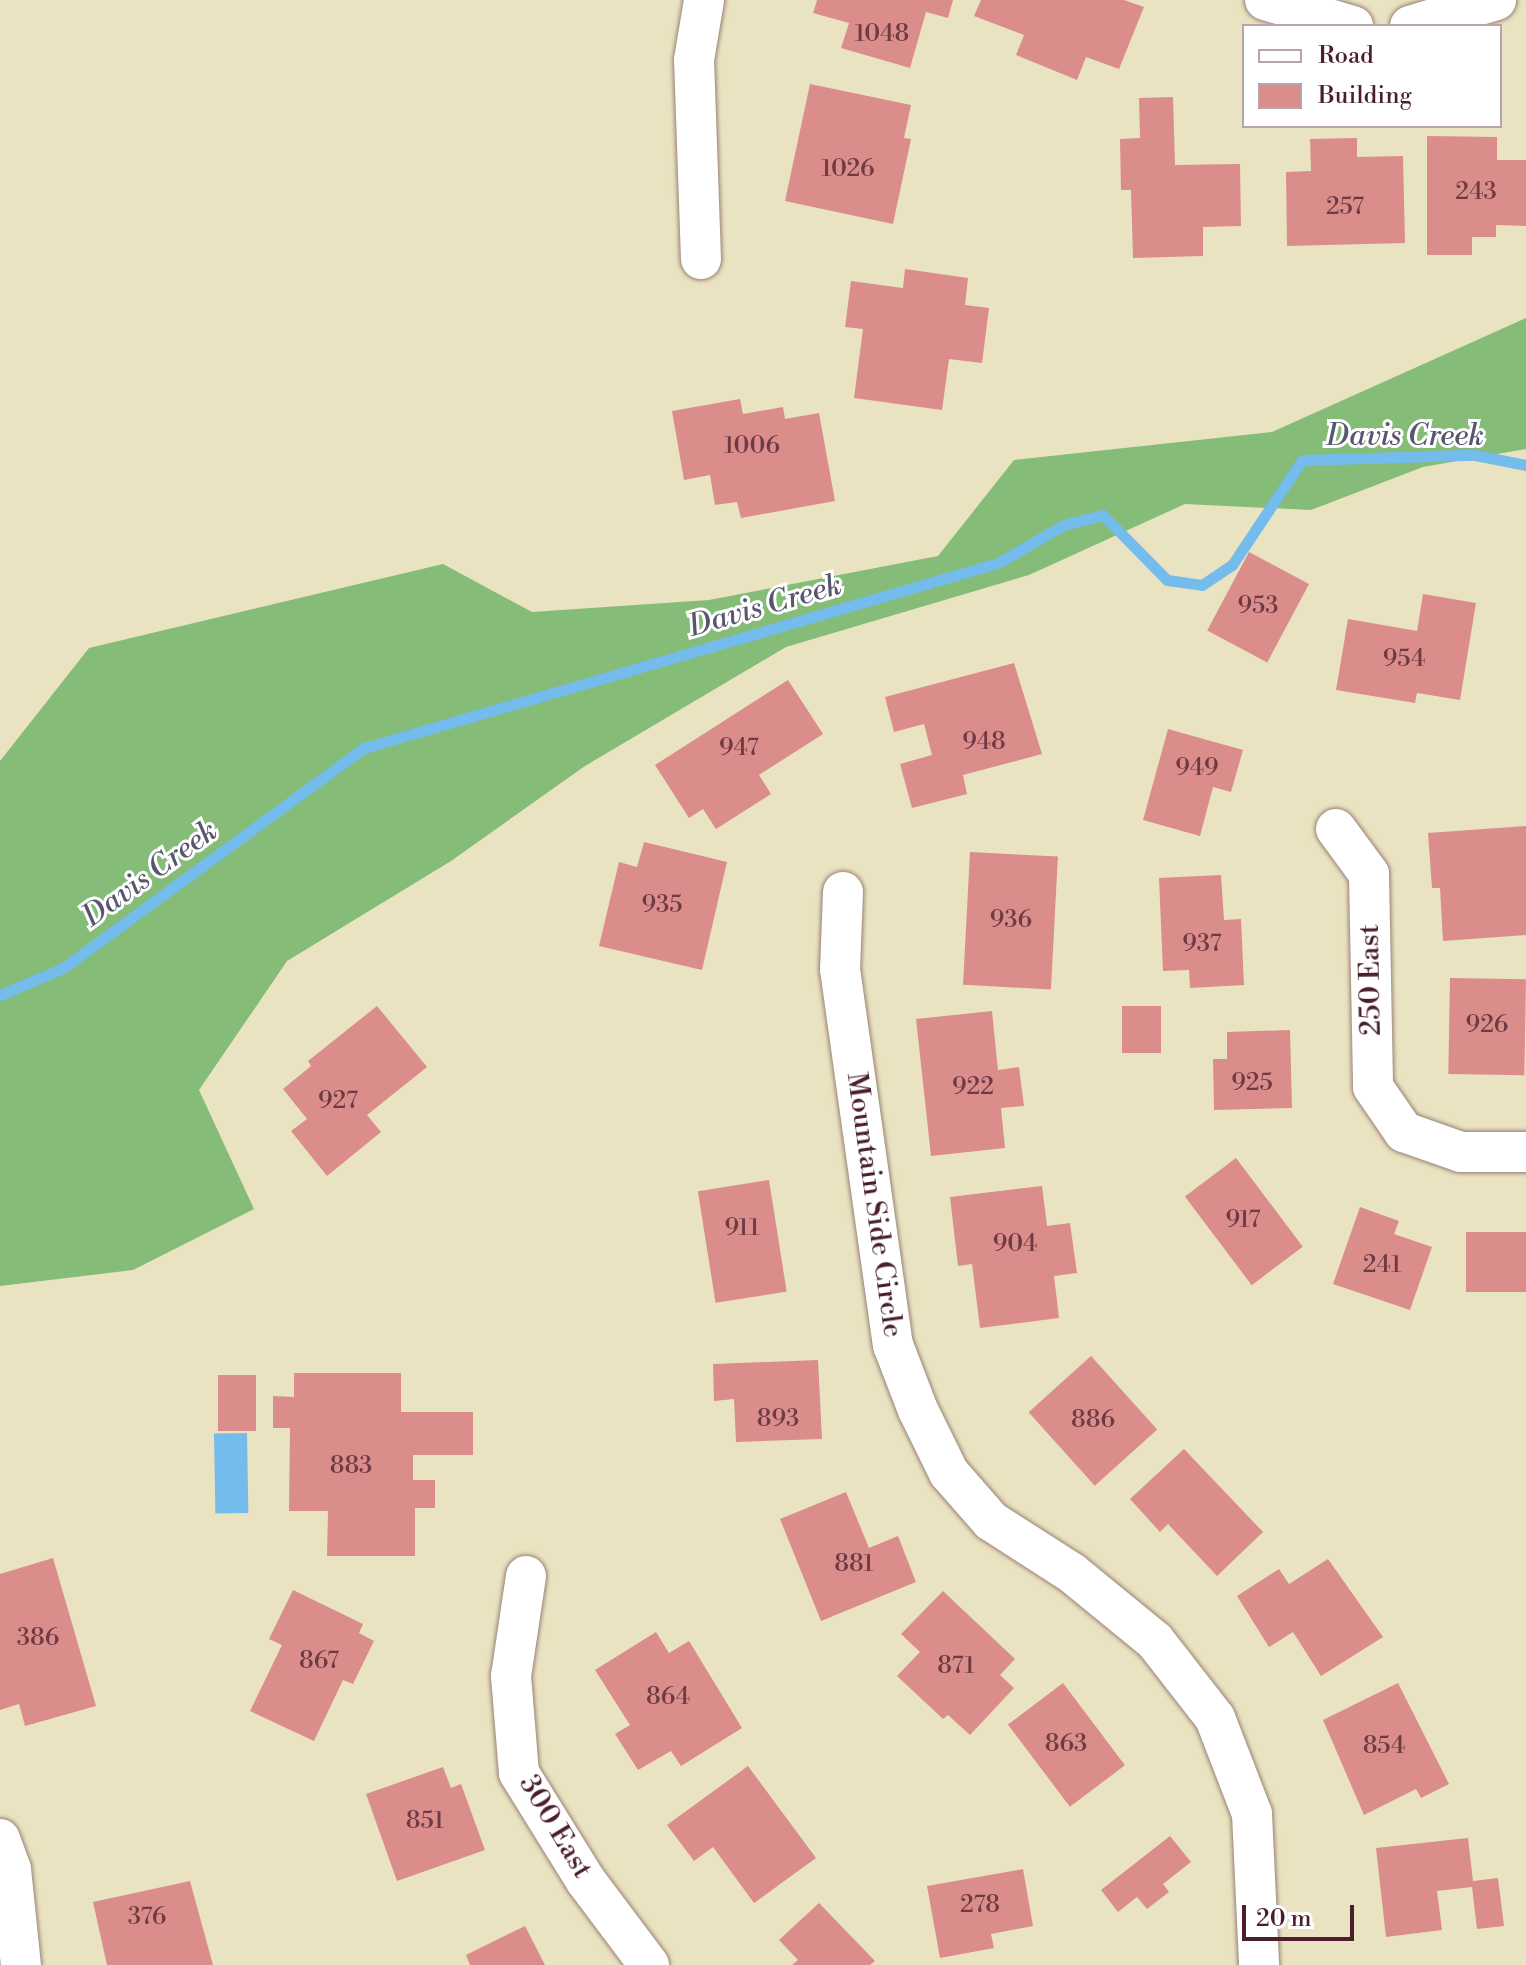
<!DOCTYPE html>
<html>
<head>
<meta charset="utf-8">
<style>
	body { margin:0 }
	#map { position:relative; width:1526px; height:1965px; overflow:hidden; background:#eae3c1; font-family:"Libre Bodoni",serif }
	div>[style] { position:absolute }
	[style*='--x'] { left:calc(var(--x)*1px); top:calc(var(--y)*1px); width:calc(var(--w)*1px); rotate:calc(var(--a)*1deg) }
	.forest>* { inset:0; background:#84bc78 }
	.water>* { inset:0; background:#73bceb; transform-origin:0 0 }
	.stream>* { height:11px; margin:-5.5px; padding:0 5.5px; transform-origin:5.5px; border-radius:5.5px; background:#73bceb }
	.building>* { inset:0; background:#da8d8b; transform-origin:0 0 }
	.roads { filter:drop-shadow(0 0 2px #9a8176) drop-shadow(0 0 2px #9a8176) }
	.minor>* { height:40px; margin:-20px; padding:0 20px; transform-origin:20px; border-radius:20px; background:#fff }
	span { translate:-50% -50%; white-space:nowrap; text-align:center; line-height:1.15; -webkit-text-stroke:6px #fff; paint-order:stroke }
	.number-label { font-size:24px; color:#6e3a43 }
	.number-label span { -webkit-text-stroke-width:0 }
	.street-label { font-size:28px; color:#4a1f2b }
	.water-label { font-size:30px; color:#58566e; font-style:italic }
	.legend { position:absolute; left:1242px; top:24px; width:260px; height:104px; box-sizing:border-box; background:#fff; border:2px solid #b7a5aa; margin:0; padding:10px 14px; list-style:none; font-size:24px; color:#4a1f2b }
	.legend li { display:flex; align-items:center; gap:16px; height:40px }
	.legend b { width:40px; border:2px solid #b7a5aa }
	.scale { position:absolute; left:1242px; top:1905px; width:112px; height:36px; box-sizing:border-box; border:4px solid #4a1f2b; border-top:0; padding-left:10px; font-size:24px; line-height:28px; white-space:nowrap; color:#4a1f2b; -webkit-text-stroke:6px #fff; paint-order:stroke }
</style>
</head>
<body>
<div id="map">
	<div class="forest">
		<div style="clip-path:polygon(1526px 318px,1526px 449px,1423px 467px,1311px 510px,1185px 504px,1029px 575px,786px 647px,585px 766px,451px 861px,287px 961px,199px 1090px,254px 1209px,133px 1270px,0 1286px,0 761px,89px 648px,443px 564px,532px 612px,709px 600px,938px 556px,1014px 460px,1272px 432px)"></div>
	</div>
	<div class="water">
		<div style="left:247px;top:1433px;width:80px;height:33px;rotate:89deg"></div>
	</div>
	<div class="stream">
		<div style="--x:0;--y:995;--w:69;--a:-23.2"></div>
		<div style="--x:63;--y:968;--w:373;--a:-36.2"></div>
		<div style="--x:364;--y:748;--w:660;--a:-16.27"></div>
		<div style="--x:998;--y:563;--w:75;--a:-30.3"></div>
		<div style="--x:1063;--y:525;--w:41;--a:-14"></div>
		<div style="--x:1103;--y:515;--w:91;--a:45.4"></div>
		<div style="--x:1167;--y:580;--w:35;--a:8"></div>
		<div style="--x:1202;--y:585;--w:36;--a:-34"></div>
		<div style="--x:1232;--y:565;--w:126;--a:-56.3"></div>
		<div style="--x:1302;--y:460;--w:173;--a:-1.7"></div>
		<div style="--x:1475;--y:455;--w:52;--a:11.1"></div>
	</div>
	<div class="building">
		<div style="clip-path:polygon(817px 0,953px 0,948px 18px,926px 12px,910px 68px,841px 48px,849px 23px,813px 13px)"></div>
		<div style="clip-path:polygon(981px 0,1124px 0,1144px 7px,1119px 69px,1086px 57px,1077px 80px,1016px 55px,1024px 35px,974px 16px)"></div>
		<div style="clip-path:polygon(810px 84px,911px 105px,904px 138px,911px 139px,893px 224px,785px 201px)"></div>
		<div style="clip-path:polygon(1173px 97px,1175px 165px,1240px 164px,1241px 226px,1203px 227px,1203px 256px,1133px 258px,1131px 190px,1121px 190px,1120px 139px,1140px 138px,1139px 98px)"></div>
		<div style="clip-path:polygon(1427px 136px,1497px 137px,1497px 160px,1526px 160px,1526px 226px,1496px 225px,1496px 237px,1472px 237px,1472px 255px,1427px 255px)"></div>
		<div style="clip-path:polygon(1357px 138px,1357px 157px,1403px 156px,1405px 243px,1287px 246px,1286px 172px,1311px 171px,1310px 139px)"></div>
		<div style="clip-path:polygon(905px 269px,968px 278px,965px 305px,989px 308px,982px 363px,949px 359px,942px 410px,854px 398px,863px 329px,845px 327px,851px 281px,903px 288px)"></div>
		<div style="clip-path:polygon(740px 399px,743px 414px,783px 407px,785px 419px,819px 413px,835px 501px,741px 518px,737px 502px,715px 505px,710px 475px,684px 480px,672px 411px)"></div>
		<div style="left:1249px;top:552px;width:68px;height:89px;rotate:28deg"></div>
		<div style="clip-path:polygon(1423px 594px,1476px 603px,1460px 700px,1417px 693px,1415px 703px,1336px 690px,1348px 619px,1417px 631px)"></div>
		<div style="clip-path:polygon(1014px 663px,1042px 754px,963px 775px,967px 794px,912px 808px,900px 764px,932px 755px,924px 724px,894px 732px,885px 697px)"></div>
		<div style="clip-path:polygon(788px 680px,823px 734px,759px 775px,771px 794px,716px 829px,703px 809px,689px 818px,655px 765px)"></div>
		<div style="clip-path:polygon(1168px 729px,1243px 750px,1231px 792px,1213px 787px,1200px 836px,1143px 820px)"></div>
		<div style="clip-path:polygon(1526px 826px,1526px 935px,1443px 941px,1440px 888px,1432px 888px,1428px 833px)"></div>
		<div style="clip-path:polygon(644px 842px,727px 862px,702px 970px,599px 946px,619px 862px,637px 867px)"></div>
		<div style="left:970px;top:852px;width:88px;height:133px;rotate:3deg"></div>
		<div style="clip-path:polygon(1221px 875px,1224px 920px,1241px 919px,1244px 985px,1190px 988px,1189px 970px,1163px 971px,1159px 878px)"></div>
		<div style="left:1450px;top:978px;width:76px;height:96px;rotate:1deg"></div>
		<div style="clip-path:polygon(377px 1006px,427px 1067px,367px 1115px,381px 1132px,327px 1176px,291px 1131px,307px 1119px,283px 1089px,311px 1066px,308px 1061px)"></div>
		<div style="left:1122px;top:1006px;width:39px;height:47px"></div>
		<div style="clip-path:polygon(992px 1011px,998px 1070px,1019px 1067px,1024px 1106px,1001px 1108px,1005px 1148px,931px 1156px,916px 1019px)"></div>
		<div style="clip-path:polygon(1290px 1030px,1292px 1108px,1214px 1110px,1213px 1059px,1227px 1059px,1227px 1032px)"></div>
		<div style="left:1236px;top:1158px;width:111px;height:64px;rotate:53deg"></div>
		<div style="left:769px;top:1180px;width:113px;height:72px;rotate:81deg"></div>
		<div style="clip-path:polygon(1042px 1186px,1047px 1226px,1070px 1223px,1077px 1273px,1054px 1276px,1059px 1318px,980px 1328px,972px 1264px,958px 1266px,950px 1197px)"></div>
		<div style="clip-path:polygon(1360px 1207px,1399px 1221px,1394px 1234px,1432px 1247px,1410px 1310px,1333px 1284px)"></div>
		<div style="left:1526px;top:1232px;width:60px;height:60px;rotate:90deg"></div>
		<div style="left:1091px;top:1356px;width:99px;height:84px;rotate:48deg"></div>
		<div style="clip-path:polygon(818px 1360px,822px 1439px,736px 1442px,734px 1399px,714px 1401px,713px 1364px)"></div>
		<div style="clip-path:polygon(294px 1373px,401px 1373px,401px 1412px,473px 1412px,473px 1455px,413px 1455px,413px 1480px,435px 1480px,435px 1508px,415px 1508px,415px 1556px,327px 1556px,328px 1511px,289px 1511px,290px 1428px,273px 1428px,273px 1396px,294px 1397px)"></div>
		<div style="left:218px;top:1375px;width:38px;height:56px"></div>
		<div style="clip-path:polygon(1184px 1449px,1263px 1532px,1217px 1576px,1168px 1524px,1160px 1532px,1130px 1499px)"></div>
		<div style="clip-path:polygon(846px 1492px,869px 1548px,898px 1536px,916px 1582px,821px 1621px,780px 1519px)"></div>
		<div style="clip-path:polygon(53px 1558px,96px 1706px,25px 1726px,19px 1704px,0 1710px,0 1574px)"></div>
		<div style="clip-path:polygon(1328px 1559px,1383px 1637px,1321px 1676px,1293px 1632px,1269px 1647px,1237px 1596px,1279px 1569px,1289px 1584px)"></div>
		<div style="clip-path:polygon(293px 1590px,363px 1624px,359px 1633px,374px 1641px,353px 1684px,343px 1680px,314px 1741px,250px 1711px,282px 1645px,269px 1639px)"></div>
		<div style="clip-path:polygon(943px 1591px,1015px 1659px,1000px 1675px,1014px 1688px,970px 1735px,948px 1715px,943px 1719px,897px 1676px,920px 1652px,901px 1634px)"></div>
		<div style="clip-path:polygon(656px 1632px,669px 1653px,689px 1641px,742px 1728px,681px 1766px,671px 1751px,638px 1770px,615px 1734px,630px 1725px,595px 1670px)"></div>
		<div style="left:1063px;top:1683px;width:103px;height:69px;rotate:53deg"></div>
		<div style="clip-path:polygon(1398px 1683px,1449px 1784px,1421px 1798px,1416px 1789px,1364px 1815px,1323px 1720px)"></div>
		<div style="clip-path:polygon(748px 1766px,816px 1858px,754px 1903px,713px 1847px,694px 1861px,667px 1825px)"></div>
		<div style="clip-path:polygon(443px 1767px,451px 1788px,461px 1784px,485px 1850px,397px 1881px,366px 1794px)"></div>
		<div style="clip-path:polygon(1170px 1836px,1191px 1862px,1163px 1884px,1169px 1892px,1147px 1909px,1137px 1897px,1118px 1912px,1101px 1890px)"></div>
		<div style="clip-path:polygon(1468px 1838px,1473px 1881px,1498px 1878px,1504px 1926px,1477px 1929px,1472px 1887px,1437px 1891px,1442px 1930px,1386px 1937px,1376px 1848px)"></div>
		<div style="clip-path:polygon(1023px 1869px,1033px 1926px,991px 1934px,994px 1948px,940px 1958px,927px 1886px)"></div>
		<div style="clip-path:polygon(190px 1881px,213px 1965px,107px 1965px,93px 1902px)"></div>
		<div style="clip-path:polygon(819px 1903px,875px 1961px,870px 1965px,792px 1965px,798px 1960px,779px 1940px)"></div>
		<div style="clip-path:polygon(525px 1926px,545px 1965px,470px 1965px,466px 1955px)"></div>
	</div>
	<div class="roads">
		<div class="minor">
			<div style="--x:1265;--y:0;--w:92;--a:16.5"></div>
			<div style="--x:1410;--y:26;--w:90;--a:-16.8"></div>
			<div style="--x:701;--y:259;--w:199;--a:-92"></div>
			<div style="--x:694;--y:60;--w:61;--a:-80.5"></div>
			<div style="--x:1336;--y:829;--w:56;--a:53.7"></div>
			<div style="--x:1369;--y:874;--w:213;--a:88.9"></div>
			<div style="--x:1373;--y:1087;--w:55;--a:55.4"></div>
			<div style="--x:1404;--y:1132;--w:60;--a:19.3"></div>
			<div style="--x:1461;--y:1152;--w:65;--a:0"></div>
			<div style="--x:843;--y:892;--w:77;--a:92.2"></div>
			<div style="--x:840;--y:969;--w:380;--a:82"></div>
			<div style="--x:893;--y:1345;--w:70;--a:69"></div>
			<div style="--x:918;--y:1410;--w:70;--a:63.8"></div>
			<div style="--x:949;--y:1473;--w:64;--a:48.8"></div>
			<div style="--x:991;--y:1521;--w:96;--a:32.7"></div>
			<div style="--x:1072;--y:1573;--w:107;--a:39.3"></div>
			<div style="--x:1155;--y:1641;--w:98;--a:52.1"></div>
			<div style="--x:1215;--y:1718;--w:103;--a:68.9"></div>
			<div style="--x:1252;--y:1814;--w:151;--a:87.3"></div>
			<div style="--x:526;--y:1576;--w:101;--a:98.5"></div>
			<div style="--x:511;--y:1676;--w:97;--a:85.3"></div>
			<div style="--x:519;--y:1773;--w:127;--a:58.2"></div>
			<div style="--x:586;--y:1881;--w:105;--a:53.1"></div>
			<div style="--x:0;--y:1839;--w:32;--a:70"></div>
			<div style="--x:11;--y:1869;--w:97;--a:84.1"></div>
		</div>
	</div>
	<div class="number-label">
		<span style="left:882px;top:35px">1048</span>
		<span style="left:848px;top:170px">1026</span>
		<span style="left:1476px;top:193px">243</span>
		<span style="left:1345px;top:208px">257</span>
		<span style="left:752px;top:447px">1006</span>
		<span style="left:1258px;top:607px">953</span>
		<span style="left:1404px;top:660px">954</span>
		<span style="left:984px;top:743px">948</span>
		<span style="left:739px;top:749px">947</span>
		<span style="left:1197px;top:769px">949</span>
		<span style="left:662px;top:906px">935</span>
		<span style="left:1011px;top:921px">936</span>
		<span style="left:1202px;top:945px">937</span>
		<span style="left:1487px;top:1026px">926</span>
		<span style="left:1252px;top:1084px">925</span>
		<span style="left:973px;top:1088px">922</span>
		<span style="left:338px;top:1102px">927</span>
		<span style="left:1243px;top:1221px">917</span>
		<span style="left:742px;top:1229px">911</span>
		<span style="left:1015px;top:1245px">904</span>
		<span style="left:1382px;top:1266px">241</span>
		<span style="left:778px;top:1420px">893</span>
		<span style="left:1093px;top:1421px">886</span>
		<span style="left:351px;top:1467px">883</span>
		<span style="left:854px;top:1565px">881</span>
		<span style="left:38px;top:1639px">386</span>
		<span style="left:319px;top:1662px">867</span>
		<span style="left:956px;top:1667px">871</span>
		<span style="left:668px;top:1698px">864</span>
		<span style="left:1066px;top:1745px">863</span>
		<span style="left:1384px;top:1747px">854</span>
		<span style="left:425px;top:1822px">851</span>
		<span style="left:980px;top:1906px">278</span>
		<span style="left:147px;top:1918px">376</span>
	</div>
	<div class="street-label">
		<span style="left:1371px;top:980px;rotate:-91deg">250 East</span>
		<span style="left:874px;top:1205px;rotate:82deg">Mountain Side Circle</span>
		<span style="left:555px;top:1827px;rotate:59deg">300 East</span>
	</div>
	<div class="water-label">
		<span style="left:1405px;top:436px">Davis Creek</span>
		<span style="left:765px;top:606px;rotate:-16deg">Davis Creek</span>
		<span style="left:150px;top:874px;rotate:-36deg">Davis Creek</span>
	</div>
	<ul class="legend">
	<li><b style="height:10px;background:#fff"></b>Road</li>
	<li><b style="height:22px;background:#da8d8b"></b>Building</li>
	</ul>
	<div class="scale">20 m</div>
</div>
</body>
</html>
